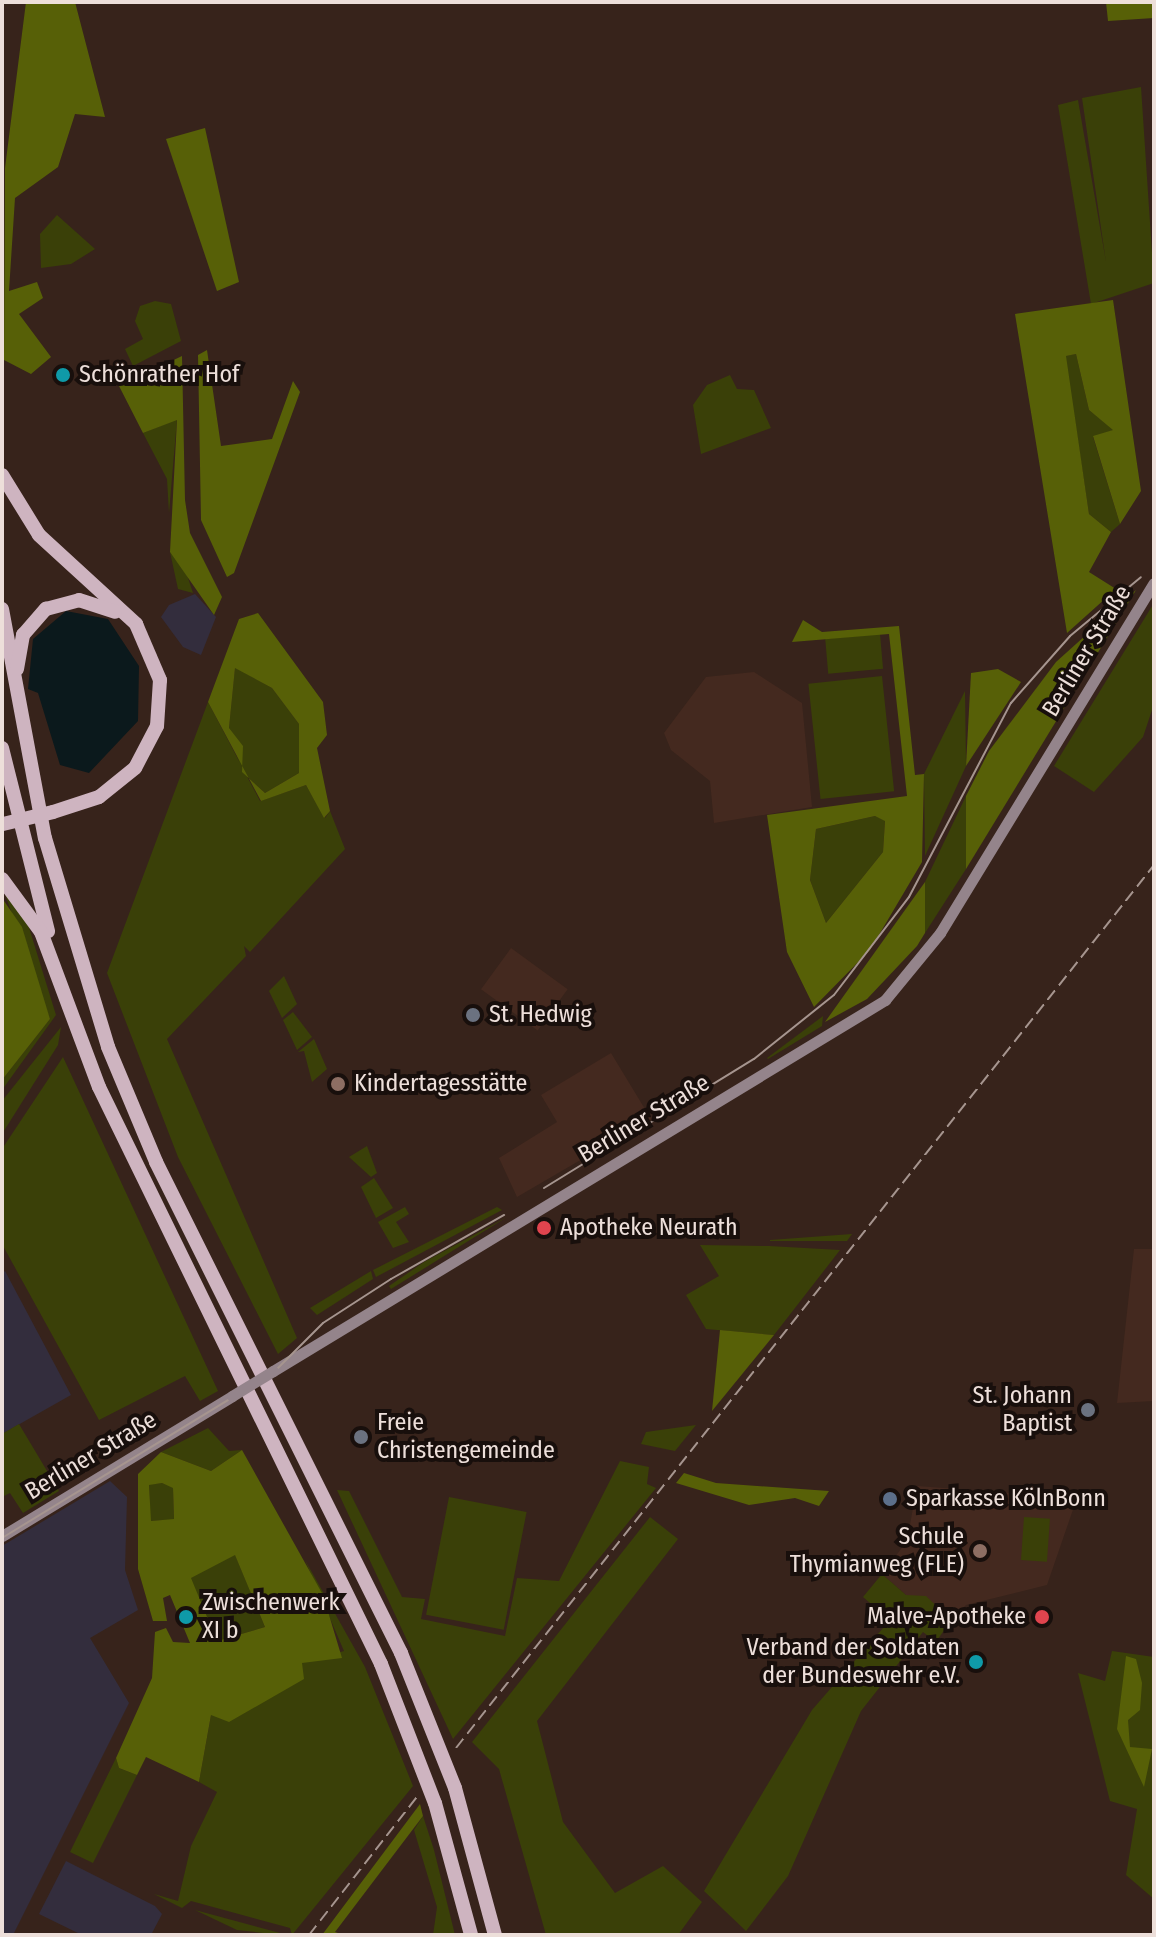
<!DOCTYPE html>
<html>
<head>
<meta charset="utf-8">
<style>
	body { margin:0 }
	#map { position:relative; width:1156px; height:1937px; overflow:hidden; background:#37231b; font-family:"Fira Sans Condensed",sans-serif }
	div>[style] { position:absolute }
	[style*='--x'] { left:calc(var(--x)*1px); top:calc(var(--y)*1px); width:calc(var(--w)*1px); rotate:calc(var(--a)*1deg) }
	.built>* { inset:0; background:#44291f; transform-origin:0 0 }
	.industrial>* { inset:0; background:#332d3d }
	.green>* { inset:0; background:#3a4008; transform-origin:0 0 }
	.forest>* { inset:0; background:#576007 }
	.water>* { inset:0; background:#0b191c }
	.secondary>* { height:11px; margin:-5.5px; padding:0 5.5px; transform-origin:5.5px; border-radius:5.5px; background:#94848b }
	.highway>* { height:14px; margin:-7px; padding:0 7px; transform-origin:7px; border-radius:7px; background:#ceb4c0 }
	.tram>* { height:2px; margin:-1px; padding:0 1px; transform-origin:1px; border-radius:1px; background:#a6958f }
	.rail>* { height:2px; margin-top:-1px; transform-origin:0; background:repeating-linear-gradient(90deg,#a6958f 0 12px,transparent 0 18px) }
	.secondary-bridge>* { height:11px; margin:-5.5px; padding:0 5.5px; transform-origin:5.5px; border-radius:5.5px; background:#94848b }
	.highway-bridge>* { height:14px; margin:-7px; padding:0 7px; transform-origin:7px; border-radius:7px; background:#ceb4c0 }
	.dots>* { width:22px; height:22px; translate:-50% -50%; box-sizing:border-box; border:4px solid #180f0c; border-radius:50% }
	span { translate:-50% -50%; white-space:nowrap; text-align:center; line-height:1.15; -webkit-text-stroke:8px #180f0c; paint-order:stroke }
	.poi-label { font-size:24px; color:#eddfda }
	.left { translate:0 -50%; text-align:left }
	.right { translate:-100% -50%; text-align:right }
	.street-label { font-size:24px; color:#eddfda }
	.frame { position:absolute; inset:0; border:4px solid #eddfda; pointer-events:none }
</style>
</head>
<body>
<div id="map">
	<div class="built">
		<div style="clip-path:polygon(754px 672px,802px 703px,812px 807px,714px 823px,710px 781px,671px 750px,664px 733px,706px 677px)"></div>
		<div style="left:511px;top:948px;width:70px;height:51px;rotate:36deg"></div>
		<div style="clip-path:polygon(611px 1053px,651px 1119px,517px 1197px,499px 1158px,557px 1122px,541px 1095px)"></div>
		<div style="clip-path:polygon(1134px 1249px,1154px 1249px,1154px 1401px,1117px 1403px)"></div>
		<div style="clip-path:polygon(917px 1486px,1077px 1498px,1047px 1585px,966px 1605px,951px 1620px,906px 1595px,882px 1574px,907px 1541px)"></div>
	</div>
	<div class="industrial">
		<div style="clip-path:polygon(195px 594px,216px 617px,201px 655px,183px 647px,161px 617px,169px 605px)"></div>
		<div style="clip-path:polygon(5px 1271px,71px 1395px,2px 1434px,2px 1273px)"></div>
		<div style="clip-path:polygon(110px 1481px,127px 1497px,125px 1570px,138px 1610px,90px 1638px,129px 1703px,13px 1935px,2px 1935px,2px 1546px)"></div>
		<div style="clip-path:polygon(66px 1861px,155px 1906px,162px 1914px,151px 1935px,82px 1935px,39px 1914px)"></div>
	</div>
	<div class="green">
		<div style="clip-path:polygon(1141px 87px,1154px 283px,1091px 304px,1058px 105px,1078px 100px,1106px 262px,1082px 98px)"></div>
		<div style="clip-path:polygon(57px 215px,95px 249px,71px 264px,41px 268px,40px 234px)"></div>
		<div style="clip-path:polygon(155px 301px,171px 304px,181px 341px,133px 366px,125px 349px,143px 339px,135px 321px,140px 306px)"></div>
		<div style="clip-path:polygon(1076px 354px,1089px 410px,1114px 430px,1093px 437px,1120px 524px,1111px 532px,1089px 514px,1065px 356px)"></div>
		<div style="clip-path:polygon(730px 375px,737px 389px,754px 390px,771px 428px,701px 454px,693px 405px,707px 385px)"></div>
		<div style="clip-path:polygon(177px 419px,169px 513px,167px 479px,143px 433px)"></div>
		<div style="clip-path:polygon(170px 552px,186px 572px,193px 593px,178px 589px)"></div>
		<div style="clip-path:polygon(1154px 603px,1154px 704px,1143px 737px,1094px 792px,1054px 766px)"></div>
		<div style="left:880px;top:634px;width:35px;height:55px;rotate:85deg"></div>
		<div style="clip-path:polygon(235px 667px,272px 688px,299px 724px,299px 773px,265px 793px,242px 772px,229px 728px)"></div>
		<div style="left:882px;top:676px;width:116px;height:74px;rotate:84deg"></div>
		<div style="clip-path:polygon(965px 691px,966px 766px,925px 856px,924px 774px)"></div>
		<div style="clip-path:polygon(208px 702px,260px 801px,306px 785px,325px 818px,330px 811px,345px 849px,250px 952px,244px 946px,246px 956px,167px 1039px,297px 1338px,278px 1354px,178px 1157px,107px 973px)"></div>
		<div style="clip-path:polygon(966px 796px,966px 869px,925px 933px,925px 882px)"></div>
		<div style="clip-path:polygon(875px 816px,885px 820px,883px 852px,826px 923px,810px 880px,816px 829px)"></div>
		<div style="clip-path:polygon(2px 886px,27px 921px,56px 1015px,2px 1090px,2px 1080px,50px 1019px)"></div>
		<div style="clip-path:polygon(284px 976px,297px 1004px,282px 1018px,269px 991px)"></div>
		<div style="clip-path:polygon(293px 1012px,312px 1037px,297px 1050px,283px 1020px)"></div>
		<div style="clip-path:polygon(823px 1016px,822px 1026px,768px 1059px,767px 1058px)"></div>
		<div style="clip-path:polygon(61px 1027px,58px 1045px,2px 1134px,2px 1101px)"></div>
		<div style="clip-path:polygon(314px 1039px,327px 1069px,312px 1082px,304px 1051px,298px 1052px)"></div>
		<div style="clip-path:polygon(63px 1057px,218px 1391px,200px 1401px,185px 1376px,99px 1420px,2px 1244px,2px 1149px)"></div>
		<div style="clip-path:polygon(367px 1146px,377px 1173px,371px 1177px,349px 1157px)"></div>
		<div style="clip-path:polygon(374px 1178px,393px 1208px,376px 1218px,361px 1187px)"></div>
		<div style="clip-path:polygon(405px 1207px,409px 1214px,396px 1222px,409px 1242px,393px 1248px,378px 1222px)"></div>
		<div style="clip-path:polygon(497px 1207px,502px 1210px,376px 1277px,373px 1270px)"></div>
		<div style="clip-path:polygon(507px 1217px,391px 1289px,389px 1286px,424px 1262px)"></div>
		<div style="clip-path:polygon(852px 1234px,847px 1241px,770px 1241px,770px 1240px)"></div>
		<div style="clip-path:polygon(700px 1245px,769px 1246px,840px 1250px,774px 1335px,706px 1329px,686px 1295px,719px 1276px)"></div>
		<div style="clip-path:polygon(371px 1271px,373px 1279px,317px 1315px,310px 1308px)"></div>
		<div style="clip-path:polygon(19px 1424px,59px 1491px,23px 1513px,10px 1493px,2px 1497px,2px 1434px)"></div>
		<div style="clip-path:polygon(696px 1425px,675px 1451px,641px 1444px,646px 1432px)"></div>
		<div style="clip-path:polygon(208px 1428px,229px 1451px,242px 1450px,211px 1471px,161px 1452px)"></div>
		<div style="clip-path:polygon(620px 1461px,649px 1467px,647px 1484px,656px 1488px,453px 1739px,337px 1490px,349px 1491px,402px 1597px,425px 1599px,421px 1619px,505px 1636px,517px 1578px,559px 1581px)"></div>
		<div style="clip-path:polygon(162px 1483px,173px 1487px,174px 1520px,150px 1521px,149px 1484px)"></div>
		<div style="left:449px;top:1497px;width:79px;height:120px;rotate:11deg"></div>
		<div style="clip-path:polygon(650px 1517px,678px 1539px,537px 1721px,563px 1822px,615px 1893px,663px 1866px,702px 1902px,678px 1935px,546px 1935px,499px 1769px,472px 1742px)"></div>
		<div style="left:1024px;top:1517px;width:26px;height:43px;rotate:4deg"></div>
		<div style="clip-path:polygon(235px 1554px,265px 1627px,217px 1641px,190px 1578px)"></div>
		<div style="clip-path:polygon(305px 1560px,365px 1667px,413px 1786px,292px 1935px,290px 1928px,191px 1901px,182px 1908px,154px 1894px,178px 1901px,191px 1846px,217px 1792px,199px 1782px,211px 1715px,301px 1663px,344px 1651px)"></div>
		<div style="clip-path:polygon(882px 1574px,906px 1595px,926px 1596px,951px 1620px,936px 1642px,923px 1632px,861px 1711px,788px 1876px,746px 1931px,704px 1891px,812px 1710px,890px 1620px,863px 1597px)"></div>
		<div style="clip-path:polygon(1112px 1651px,1154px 1657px,1154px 1899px,1126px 1875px,1137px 1809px,1110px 1801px,1078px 1673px,1105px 1681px)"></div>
		<div style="clip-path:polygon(116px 1758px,119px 1768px,137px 1775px,93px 1863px,70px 1852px)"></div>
		<div style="clip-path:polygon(423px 1816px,434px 1850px,455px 1935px,433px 1935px,437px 1907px,414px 1830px)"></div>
		<div style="clip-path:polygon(195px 1910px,280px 1933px,282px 1935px,237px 1930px)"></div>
	</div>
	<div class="forest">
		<div style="clip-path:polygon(26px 2px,75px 2px,105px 117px,75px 114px,58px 167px,15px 198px,9px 291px,37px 282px,43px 298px,19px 314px,51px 357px,31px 374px,4px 360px,5px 168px)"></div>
		<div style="clip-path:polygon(1106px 2px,1154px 2px,1154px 18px,1108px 21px)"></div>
		<div style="clip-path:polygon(205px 128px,239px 282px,217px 291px,166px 139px)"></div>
		<div style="clip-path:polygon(1113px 300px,1141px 491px,1120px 524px,1093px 436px,1113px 430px,1089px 410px,1076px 354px,1066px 356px,1089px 514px,1111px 532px,1089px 572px,1116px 589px,1067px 633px,1015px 314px)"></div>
		<div style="clip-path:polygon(207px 350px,221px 446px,272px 439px,293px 381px,300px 392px,234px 573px,227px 577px,201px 520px,198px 355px)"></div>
		<div style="clip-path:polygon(182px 356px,185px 500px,190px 533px,222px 597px,214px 615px,170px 552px,177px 420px,143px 433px,119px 386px)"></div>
		<div style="clip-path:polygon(1136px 590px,966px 869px,966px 796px,989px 751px,1056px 662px)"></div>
		<div style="clip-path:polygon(evenodd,258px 613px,323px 702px,327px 735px,317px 748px,330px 811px,324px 818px,306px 785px,261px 801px,208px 702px,239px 619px,258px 613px,235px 668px,272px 688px,299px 724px,299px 773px,265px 793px,242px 772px,243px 746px,229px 728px,235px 668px)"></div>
		<div style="clip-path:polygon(evenodd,803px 620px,822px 632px,899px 626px,915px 775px,924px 774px,922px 862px,870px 950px,814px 1007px,787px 952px,767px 815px,907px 796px,889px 634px,792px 642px,803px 620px,875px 816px,885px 821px,883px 852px,826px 923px,810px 880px,816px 829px,875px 816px)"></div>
		<div style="clip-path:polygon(998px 669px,1021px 682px,966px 766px,971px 673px)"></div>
		<div style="clip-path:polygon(925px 882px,925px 933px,917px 946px,867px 999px,825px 1022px)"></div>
		<div style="clip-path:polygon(2px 898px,22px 927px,50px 1019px,2px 1080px)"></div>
		<div style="clip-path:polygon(720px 1330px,774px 1335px,712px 1411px)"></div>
		<div style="clip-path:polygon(evenodd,242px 1450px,323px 1595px,342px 1658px,302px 1663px,304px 1679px,229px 1722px,211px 1715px,199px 1782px,146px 1757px,137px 1775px,119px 1768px,116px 1758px,152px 1678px,155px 1632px,166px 1628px,173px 1642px,190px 1643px,170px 1595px,163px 1598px,167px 1621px,153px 1621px,138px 1569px,138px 1474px,161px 1452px,211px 1471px,242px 1450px,162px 1483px,173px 1488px,174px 1519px,151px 1521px,149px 1485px,162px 1483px,242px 1450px,235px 1555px,265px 1627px,217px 1641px,191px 1578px,235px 1555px)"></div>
		<div style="clip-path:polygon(684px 1473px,716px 1483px,829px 1491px,819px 1506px,795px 1498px,749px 1505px,676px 1483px)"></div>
		<div style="clip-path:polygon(1126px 1656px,1136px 1659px,1142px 1683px,1140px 1710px,1128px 1720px,1130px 1747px,1152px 1749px,1144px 1787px,1117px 1729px)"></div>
		<div style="clip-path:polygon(420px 1804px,423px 1816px,335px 1932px,344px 1935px,322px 1935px)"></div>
	</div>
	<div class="water">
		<div style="clip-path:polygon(66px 611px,108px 619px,139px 666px,138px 721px,89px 773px,60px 765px,38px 693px,28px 689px,33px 639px)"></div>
	</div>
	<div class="secondary">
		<div style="--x:273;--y:1371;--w:716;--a:-31.22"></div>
		<div style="--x:885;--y:1000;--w:87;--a:-50.6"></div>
		<div style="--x:940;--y:933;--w:410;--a:-58.6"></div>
		<div style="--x:2;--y:1536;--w:269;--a:-31.3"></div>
	</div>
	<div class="highway">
		<div style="--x:2;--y:475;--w:70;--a:58.3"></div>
		<div style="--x:39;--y:535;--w:132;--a:42.5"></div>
		<div style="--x:136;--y:624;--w:61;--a:66.8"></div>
		<div style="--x:160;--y:680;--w:46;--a:93.7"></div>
		<div style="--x:157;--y:726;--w:47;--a:117.6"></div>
		<div style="--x:135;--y:768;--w:46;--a:141.1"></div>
		<div style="--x:99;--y:797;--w:48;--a:161.9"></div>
		<div style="--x:2;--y:609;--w:233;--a:79.4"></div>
		<div style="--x:45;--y:838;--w:218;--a:73.2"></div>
		<div style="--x:108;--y:1047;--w:125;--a:67.3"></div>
		<div style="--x:156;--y:1162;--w:549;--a:63.48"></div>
		<div style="--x:401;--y:1653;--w:145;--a:68.2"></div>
		<div style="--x:455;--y:1788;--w:152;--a:74.8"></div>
		<div style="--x:17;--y:669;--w:35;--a:-80"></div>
		<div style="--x:23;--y:635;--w:35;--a:-49"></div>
		<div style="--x:46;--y:609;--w:34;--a:-15"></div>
		<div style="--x:79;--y:600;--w:38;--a:18"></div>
		<div style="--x:2;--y:748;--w:189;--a:75.9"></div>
		<div style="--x:2;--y:879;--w:66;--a:53.7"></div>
		<div style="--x:41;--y:932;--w:165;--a:69.5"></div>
		<div style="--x:99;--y:1087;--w:642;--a:63.95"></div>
		<div style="--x:381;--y:1664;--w:149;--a:68.8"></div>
		<div style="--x:435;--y:1803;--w:137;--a:74.7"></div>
	</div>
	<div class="tram">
		<div style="--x:544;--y:1188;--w:246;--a:-31.6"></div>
		<div style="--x:754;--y:1059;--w:102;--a:-38.7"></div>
		<div style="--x:834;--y:995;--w:123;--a:-52.6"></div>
		<div style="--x:909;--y:897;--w:219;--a:-62.3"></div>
		<div style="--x:1011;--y:703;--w:89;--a:-48.6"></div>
		<div style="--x:1070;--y:636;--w:92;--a:-39.7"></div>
		<div style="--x:2;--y:1538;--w:319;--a:-31.4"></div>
		<div style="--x:274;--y:1372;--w:69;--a:-45"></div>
		<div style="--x:323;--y:1323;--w:81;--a:-32.9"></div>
		<div style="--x:391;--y:1279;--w:130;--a:-29.5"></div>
	</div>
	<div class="rail">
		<div style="--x:456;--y:1748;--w:1126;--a:-51.67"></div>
		<div style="--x:309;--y:1935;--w:175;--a:-52"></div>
	</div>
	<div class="secondary-bridge">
		<div style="--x:232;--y:1396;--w:48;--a:-31.4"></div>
	</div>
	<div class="highway-bridge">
		<div style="--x:3;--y:824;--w:51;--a:-13.5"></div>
	</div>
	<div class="dots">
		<div style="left:63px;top:375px;background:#0f9aa8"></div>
		<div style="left:473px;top:1015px;background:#6b7280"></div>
		<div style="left:338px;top:1084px;background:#8d6e63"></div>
		<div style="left:544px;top:1228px;background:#e0444e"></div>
		<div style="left:1088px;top:1410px;background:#6b7280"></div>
		<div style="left:361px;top:1437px;background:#6b7280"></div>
		<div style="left:890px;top:1499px;background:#5c6f8a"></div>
		<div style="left:980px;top:1551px;background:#8d6e63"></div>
		<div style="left:186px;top:1617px;background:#0f9aa8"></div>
		<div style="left:1042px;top:1617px;background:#e0444e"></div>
		<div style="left:976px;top:1662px;background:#0f9aa8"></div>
	</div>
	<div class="poi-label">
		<span class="left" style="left:79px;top:375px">Schönrather Hof</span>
		<span class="left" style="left:489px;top:1015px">St. Hedwig</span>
		<span class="left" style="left:354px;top:1084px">Kindertagesstätte</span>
		<span class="left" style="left:560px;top:1228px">Apotheke Neurath</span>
		<span class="right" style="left:1072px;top:1410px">St. Johann<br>Baptist</span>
		<span class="left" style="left:377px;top:1437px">Freie<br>Christengemeinde</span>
		<span class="left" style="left:906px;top:1499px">Sparkasse KölnBonn</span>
		<span class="right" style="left:964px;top:1551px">Schule<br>Thymianweg (FLE)</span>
		<span class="left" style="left:202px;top:1617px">Zwischenwerk<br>XI b</span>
		<span class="right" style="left:1026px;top:1617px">Malve-Apotheke</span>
		<span class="right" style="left:960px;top:1662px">Verband der Soldaten<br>der Bundeswehr e.V.</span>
	</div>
	<div class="street-label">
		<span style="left:1087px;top:651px;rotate:-59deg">Berliner Straße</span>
		<span style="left:644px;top:1119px;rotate:-31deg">Berliner Straße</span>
		<span style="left:91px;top:1456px;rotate:-31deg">Berliner Straße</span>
	</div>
	<div class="frame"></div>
</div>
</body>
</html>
